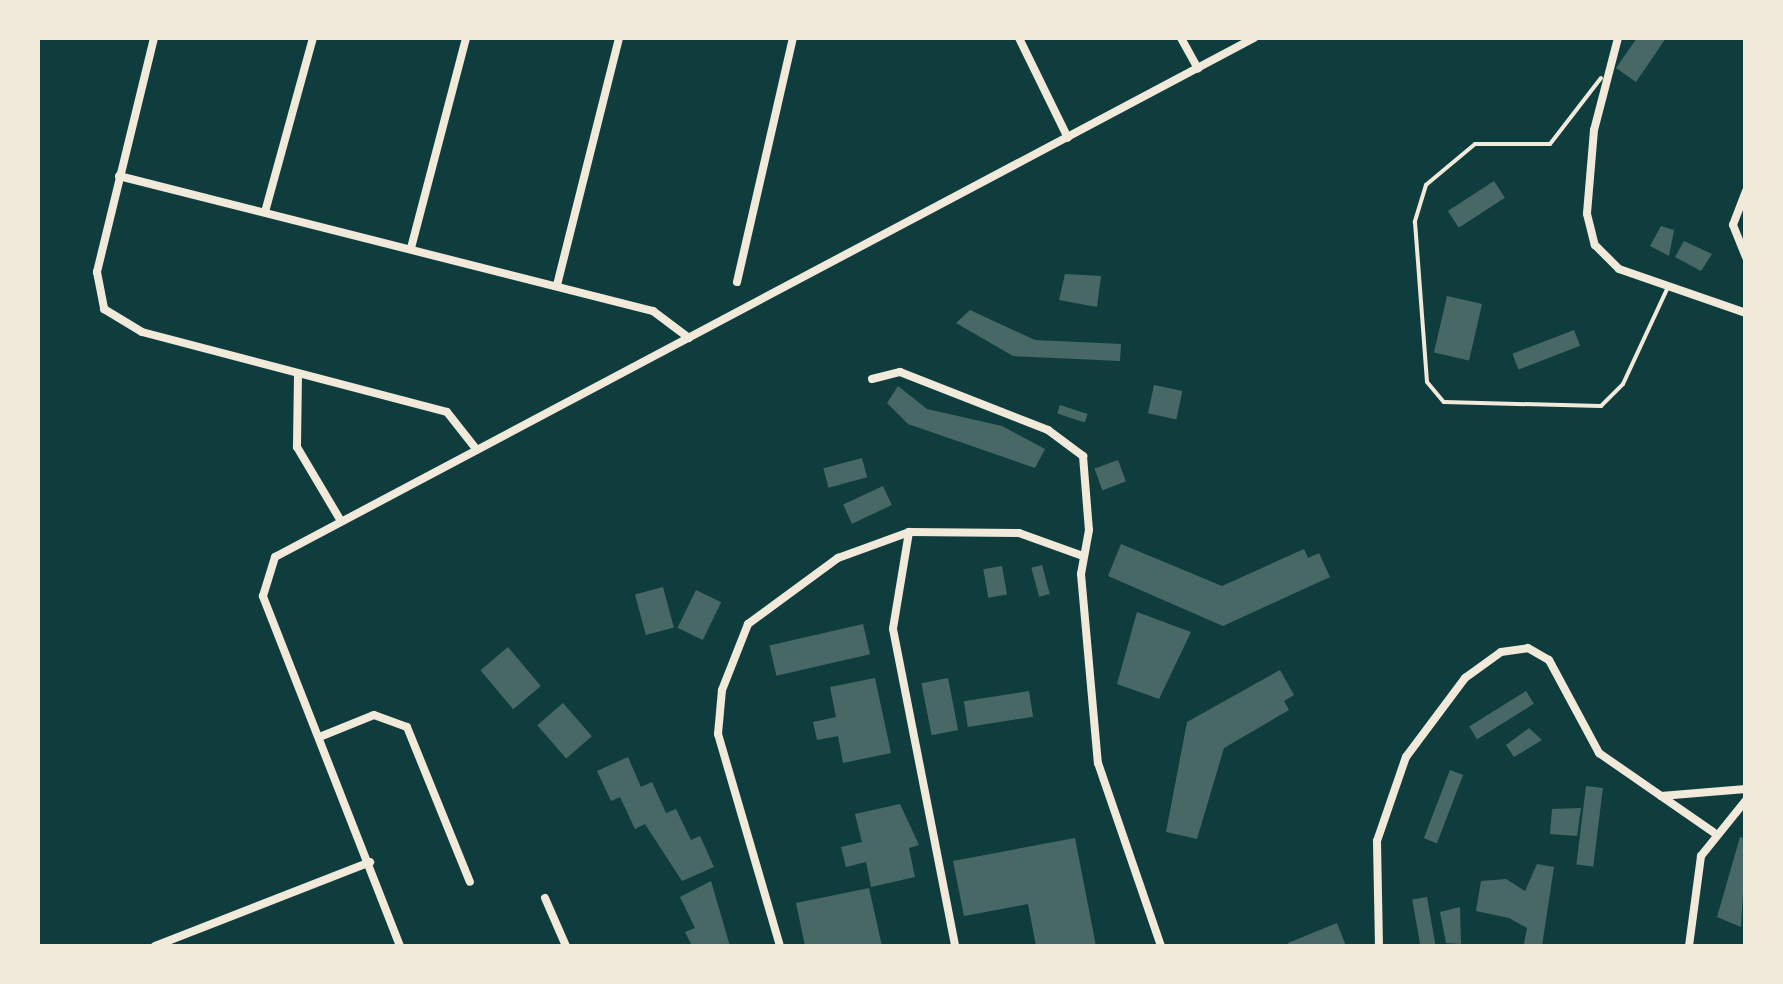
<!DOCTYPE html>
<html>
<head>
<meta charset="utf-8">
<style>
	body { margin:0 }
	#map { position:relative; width:1783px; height:984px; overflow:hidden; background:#0f3d3e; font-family:Cabin,sans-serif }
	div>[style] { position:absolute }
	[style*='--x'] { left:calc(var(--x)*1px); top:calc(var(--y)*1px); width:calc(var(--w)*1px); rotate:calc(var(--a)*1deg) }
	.building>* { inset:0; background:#486865; transform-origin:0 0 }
	.service>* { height:4px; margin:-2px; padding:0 2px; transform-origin:2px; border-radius:2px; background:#f1e9da }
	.minor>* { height:8px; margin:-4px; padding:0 4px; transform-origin:4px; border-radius:4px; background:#f1e9da }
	span { translate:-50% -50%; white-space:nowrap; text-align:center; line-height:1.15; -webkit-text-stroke:10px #f1e9da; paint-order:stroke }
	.frame { position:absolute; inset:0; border:40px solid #f1e9da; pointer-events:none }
</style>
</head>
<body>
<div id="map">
	<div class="building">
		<div style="clip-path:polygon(1637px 38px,1666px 38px,1636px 82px,1616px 68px)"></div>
		<div style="left:1494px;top:181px;width:20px;height:55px;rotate:57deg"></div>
		<div style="clip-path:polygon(1661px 226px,1674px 230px,1669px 256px,1650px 246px)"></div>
		<div style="clip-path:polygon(1684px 241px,1712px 254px,1701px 271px,1675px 257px)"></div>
		<div style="clip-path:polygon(1065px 274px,1101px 276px,1097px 307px,1059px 300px)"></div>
		<div style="left:1447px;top:296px;width:36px;height:58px;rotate:13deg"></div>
		<div style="clip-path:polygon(970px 310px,1035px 340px,1121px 344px,1120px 361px,1013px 356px,956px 323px)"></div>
		<div style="left:1574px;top:330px;width:17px;height:66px;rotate:69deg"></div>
		<div style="left:1154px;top:385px;width:29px;height:29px;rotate:12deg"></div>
		<div style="clip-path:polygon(898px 386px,927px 409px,1002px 426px,1045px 449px,1035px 468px,908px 424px,887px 403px)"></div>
		<div style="left:1060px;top:405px;width:29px;height:9px;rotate:18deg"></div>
		<div style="left:862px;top:458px;width:20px;height:40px;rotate:75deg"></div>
		<div style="left:1118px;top:460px;width:23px;height:25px;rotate:70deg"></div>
		<div style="left:883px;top:486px;width:21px;height:44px;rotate:65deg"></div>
		<div style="clip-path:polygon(1121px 544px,1222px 586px,1304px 549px,1308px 558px,1319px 553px,1330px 577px,1223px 626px,1108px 576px)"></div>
		<div style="left:1042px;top:565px;width:30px;height:11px;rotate:75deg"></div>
		<div style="left:1002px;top:566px;width:29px;height:19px;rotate:80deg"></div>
		<div style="left:663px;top:587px;width:42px;height:29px;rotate:75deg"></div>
		<div style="left:696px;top:590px;width:28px;height:42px;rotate:26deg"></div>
		<div style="clip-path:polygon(1137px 612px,1191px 632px,1159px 699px,1117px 684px)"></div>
		<div style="left:863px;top:624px;width:31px;height:96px;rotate:77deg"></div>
		<div style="left:508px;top:647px;width:51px;height:36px;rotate:50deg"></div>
		<div style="clip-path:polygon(1280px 670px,1294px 695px,1284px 701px,1289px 710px,1224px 748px,1197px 839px,1166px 832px,1187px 722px)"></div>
		<div style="clip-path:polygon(875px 678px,891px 753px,843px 763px,838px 736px,817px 740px,813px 722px,836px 717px,830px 687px)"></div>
		<div style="left:948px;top:678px;width:53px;height:27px;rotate:79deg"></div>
		<div style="left:1029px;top:691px;width:26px;height:66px;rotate:81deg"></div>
		<div style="left:1526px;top:691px;width:15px;height:67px;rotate:58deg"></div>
		<div style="left:563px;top:703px;width:44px;height:34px;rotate:49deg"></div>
		<div style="clip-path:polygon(1529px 728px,1542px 740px,1514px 757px,1506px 745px)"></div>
		<div style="clip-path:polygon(628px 757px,641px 787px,652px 782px,666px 813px,676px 809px,691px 840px,700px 836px,714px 867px,682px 881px,645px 824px,635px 829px,620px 797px,611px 801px,597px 771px)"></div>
		<div style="left:1450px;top:770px;width:14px;height:73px;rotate:21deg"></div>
		<div style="left:1586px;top:786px;width:17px;height:79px;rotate:7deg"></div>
		<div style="clip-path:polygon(900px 804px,919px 845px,909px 848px,915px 877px,871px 887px,866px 862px,846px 867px,841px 847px,862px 842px,855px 814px)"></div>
		<div style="clip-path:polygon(1581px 808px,1577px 836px,1550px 834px,1552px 809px)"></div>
		<div style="clip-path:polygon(1740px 837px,1746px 839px,1741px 927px,1717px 917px)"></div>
		<div style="clip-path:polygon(1075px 838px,1096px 946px,1036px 946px,1028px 904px,964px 916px,953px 861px)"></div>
		<div style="clip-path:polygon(1537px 864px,1554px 867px,1542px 946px,1524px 944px,1527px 928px,1509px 918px,1476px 911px,1481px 881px,1506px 879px,1525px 891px)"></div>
		<div style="clip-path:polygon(711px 881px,730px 946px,692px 946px,685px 932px,695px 928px,680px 897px)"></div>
		<div style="clip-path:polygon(869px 888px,882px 946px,805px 946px,796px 903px)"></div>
		<div style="left:1427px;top:897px;width:50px;height:15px;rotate:80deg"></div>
		<div style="clip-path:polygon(1460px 907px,1461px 944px,1446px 943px,1440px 912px)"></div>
		<div style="clip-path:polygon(1337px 923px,1346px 946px,1289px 946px,1288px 943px)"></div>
	</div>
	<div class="service">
		<div style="--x:1601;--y:78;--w:83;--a:127.7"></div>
		<div style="--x:1550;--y:144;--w:75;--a:180"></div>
		<div style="--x:1475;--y:144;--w:64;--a:140.1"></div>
		<div style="--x:1426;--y:185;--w:39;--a:107"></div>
		<div style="--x:1415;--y:222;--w:160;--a:85.7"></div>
		<div style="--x:1427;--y:382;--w:26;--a:50"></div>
		<div style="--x:1444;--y:402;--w:157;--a:1.5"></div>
		<div style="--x:1601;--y:406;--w:31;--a:-45"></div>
		<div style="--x:1623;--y:384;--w:109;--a:-65.1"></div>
	</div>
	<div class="minor">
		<div style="--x:154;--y:38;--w:241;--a:103.7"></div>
		<div style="--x:97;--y:272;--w:38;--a:79"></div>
		<div style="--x:104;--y:309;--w:44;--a:31.2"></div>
		<div style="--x:142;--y:332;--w:315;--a:14.7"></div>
		<div style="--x:447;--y:412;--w:48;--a:51.7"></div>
		<div style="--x:1019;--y:38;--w:111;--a:63.9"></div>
		<div style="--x:1181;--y:38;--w:35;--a:61"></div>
		<div style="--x:1618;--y:38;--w:95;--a:104.6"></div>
		<div style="--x:1594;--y:130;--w:84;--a:94.8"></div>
		<div style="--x:1587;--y:214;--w:32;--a:76"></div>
		<div style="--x:1595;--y:245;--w:34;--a:45"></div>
		<div style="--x:1619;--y:269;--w:134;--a:19.1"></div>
		<div style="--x:119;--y:176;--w:551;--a:14.19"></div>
		<div style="--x:653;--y:311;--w:45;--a:36.9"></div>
		<div style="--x:1746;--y:191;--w:36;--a:111"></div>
		<div style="--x:1733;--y:225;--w:35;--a:68"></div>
		<div style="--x:265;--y:212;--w:180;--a:-74.6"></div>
		<div style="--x:411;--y:248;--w:217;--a:-75.3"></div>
		<div style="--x:737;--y:282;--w:250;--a:-77.1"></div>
		<div style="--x:557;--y:285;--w:255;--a:-75.9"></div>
		<div style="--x:298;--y:374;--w:73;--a:90.8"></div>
		<div style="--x:297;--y:447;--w:86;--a:59.3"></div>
		<div style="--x:872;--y:379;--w:29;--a:-14"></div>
		<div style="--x:900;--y:372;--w:159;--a:21.4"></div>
		<div style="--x:1048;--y:430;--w:44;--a:36.6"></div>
		<div style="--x:1083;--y:456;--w:74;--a:85.4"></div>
		<div style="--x:1089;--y:530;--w:45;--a:100.3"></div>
		<div style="--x:1081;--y:574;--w:190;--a:84.9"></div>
		<div style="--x:1098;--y:763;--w:194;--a:71"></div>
		<div style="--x:909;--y:532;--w:98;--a:99.4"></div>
		<div style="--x:893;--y:629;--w:323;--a:78.9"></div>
		<div style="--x:322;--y:736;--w:56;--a:-22"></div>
		<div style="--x:374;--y:715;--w:35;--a:20"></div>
		<div style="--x:407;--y:727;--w:167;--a:67.9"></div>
		<div style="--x:1661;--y:796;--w:85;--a:-4.7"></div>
		<div style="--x:545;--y:898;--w:52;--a:66.4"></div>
		<div style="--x:155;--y:946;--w:231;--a:-21.3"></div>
		<div style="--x:400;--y:946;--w:376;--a:-111.4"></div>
		<div style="--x:263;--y:596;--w:41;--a:-72.9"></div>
		<div style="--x:275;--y:557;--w:1108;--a:-27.93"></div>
		<div style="--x:780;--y:946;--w:221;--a:-106.3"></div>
		<div style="--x:718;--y:734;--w:44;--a:-84.8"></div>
		<div style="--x:722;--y:690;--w:71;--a:-68.5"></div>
		<div style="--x:748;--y:624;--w:112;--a:-36.3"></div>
		<div style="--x:838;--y:558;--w:76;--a:-20.1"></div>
		<div style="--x:909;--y:532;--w:110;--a:0.5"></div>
		<div style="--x:1019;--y:533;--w:68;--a:19.8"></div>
		<div style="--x:1379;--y:946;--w:105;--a:-91.1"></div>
		<div style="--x:1377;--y:841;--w:89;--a:-71"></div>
		<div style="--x:1406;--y:757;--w:99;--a:-53.2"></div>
		<div style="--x:1465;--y:678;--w:44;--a:-35.8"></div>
		<div style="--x:1501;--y:652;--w:27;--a:-8"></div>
		<div style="--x:1528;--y:648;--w:24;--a:30"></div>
		<div style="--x:1549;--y:660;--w:106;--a:61.7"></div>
		<div style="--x:1599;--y:753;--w:139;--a:34.7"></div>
		<div style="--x:1689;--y:946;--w:91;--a:-82.4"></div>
		<div style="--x:1701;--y:856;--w:72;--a:-51.2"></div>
	</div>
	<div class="frame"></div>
</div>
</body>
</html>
